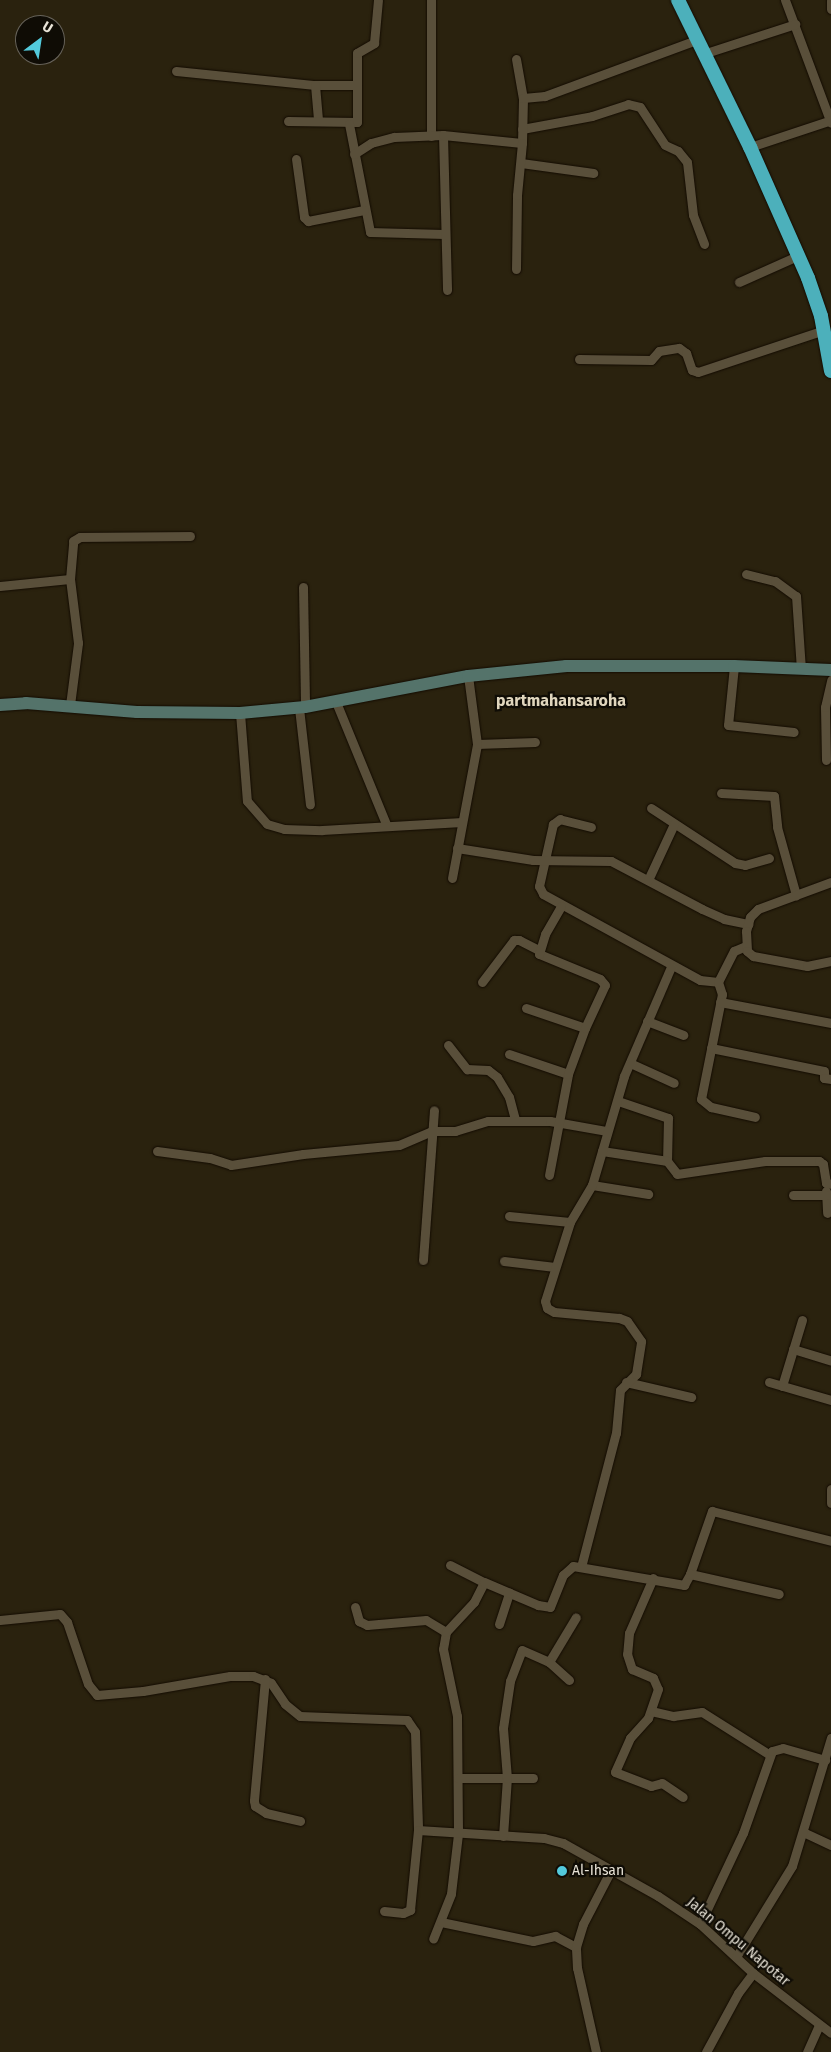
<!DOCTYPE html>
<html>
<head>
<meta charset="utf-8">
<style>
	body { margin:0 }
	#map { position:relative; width:831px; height:2052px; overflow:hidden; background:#2a220e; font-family:"Fira Sans",sans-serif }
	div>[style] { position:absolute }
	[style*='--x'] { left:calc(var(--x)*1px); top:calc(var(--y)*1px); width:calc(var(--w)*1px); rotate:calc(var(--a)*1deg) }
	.roads { filter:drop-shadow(0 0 1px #130b00) drop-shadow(0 0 1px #130b00) }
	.minor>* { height:9px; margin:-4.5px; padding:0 4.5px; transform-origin:4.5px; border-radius:4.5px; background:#594f3a }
	.secondary>* { height:12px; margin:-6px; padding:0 6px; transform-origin:6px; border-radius:6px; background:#54736a }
	.trunk>* { height:14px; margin:-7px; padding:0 7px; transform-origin:7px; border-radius:7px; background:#4cb0bb }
	.dots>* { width:14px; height:14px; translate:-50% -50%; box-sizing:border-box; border:2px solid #0f0c05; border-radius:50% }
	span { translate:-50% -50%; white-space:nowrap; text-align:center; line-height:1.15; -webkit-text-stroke:4.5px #0f0c05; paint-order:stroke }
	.poi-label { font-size:14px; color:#e8e3d7 }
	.left { translate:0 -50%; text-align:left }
	.street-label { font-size:14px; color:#e8e3d7 }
	.quarter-label { font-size:16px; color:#e0d6bd; font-weight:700 }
	.north { position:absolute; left:15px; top:15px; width:50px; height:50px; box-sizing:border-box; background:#0f0c05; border:1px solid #666259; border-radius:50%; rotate:31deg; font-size:14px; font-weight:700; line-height:20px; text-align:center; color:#e8e3d7 }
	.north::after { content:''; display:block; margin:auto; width:18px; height:22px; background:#53cadc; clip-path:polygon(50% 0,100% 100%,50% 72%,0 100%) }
</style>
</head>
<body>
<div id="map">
	<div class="roads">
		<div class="minor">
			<div style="--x:431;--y:0;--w:136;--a:90"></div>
			<div style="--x:785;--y:0;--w:131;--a:69.5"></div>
			<div style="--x:831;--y:0;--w:9;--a:90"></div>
			<div style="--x:706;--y:53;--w:94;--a:-18"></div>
			<div style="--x:516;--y:59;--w:40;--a:80"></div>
			<div style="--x:176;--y:71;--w:140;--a:5.8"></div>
			<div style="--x:315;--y:85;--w:42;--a:0"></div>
			<div style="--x:315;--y:85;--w:35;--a:85"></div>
			<div style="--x:288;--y:121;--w:69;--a:0.8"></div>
			<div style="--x:357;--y:122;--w:69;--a:-90"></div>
			<div style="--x:357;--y:53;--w:20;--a:-30"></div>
			<div style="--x:374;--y:43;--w:43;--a:-84.7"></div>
			<div style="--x:349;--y:124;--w:110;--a:79"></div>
			<div style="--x:370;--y:232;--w:74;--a:1.5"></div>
			<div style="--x:522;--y:129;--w:71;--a:-10.5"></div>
			<div style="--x:592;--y:116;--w:38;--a:-18"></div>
			<div style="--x:628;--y:104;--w:12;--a:14"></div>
			<div style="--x:640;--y:107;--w:45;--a:56.7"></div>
			<div style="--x:665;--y:145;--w:14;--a:25"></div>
			<div style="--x:678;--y:151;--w:14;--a:51"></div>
			<div style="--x:687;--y:162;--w:53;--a:83.5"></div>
			<div style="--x:693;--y:215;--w:31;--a:69"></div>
			<div style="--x:443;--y:135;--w:155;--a:88.5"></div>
			<div style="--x:750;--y:147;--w:85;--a:-18.4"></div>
			<div style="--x:354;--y:154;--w:20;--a:-33"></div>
			<div style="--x:371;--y:143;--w:24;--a:-15"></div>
			<div style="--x:394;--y:137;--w:49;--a:-2.3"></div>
			<div style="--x:443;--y:135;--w:79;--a:5.8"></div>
			<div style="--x:522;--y:143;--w:45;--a:-88.7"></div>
			<div style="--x:523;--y:98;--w:22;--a:-5"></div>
			<div style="--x:545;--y:96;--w:164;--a:-20.3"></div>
			<div style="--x:296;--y:159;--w:59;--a:82.1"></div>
			<div style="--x:304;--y:217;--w:6;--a:45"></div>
			<div style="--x:308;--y:221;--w:57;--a:-11.1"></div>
			<div style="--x:521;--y:163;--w:73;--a:7.9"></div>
			<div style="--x:516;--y:269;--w:74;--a:-89.2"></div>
			<div style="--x:517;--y:195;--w:52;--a:-84.5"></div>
			<div style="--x:739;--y:282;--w:64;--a:-24.1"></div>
			<div style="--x:579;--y:359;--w:72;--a:0.8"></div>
			<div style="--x:651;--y:360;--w:12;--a:-48"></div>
			<div style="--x:659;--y:351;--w:20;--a:-9"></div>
			<div style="--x:679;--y:348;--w:9;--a:36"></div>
			<div style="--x:686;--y:353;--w:18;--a:71"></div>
			<div style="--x:692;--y:370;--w:6;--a:18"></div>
			<div style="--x:698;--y:372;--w:133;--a:-18.4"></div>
			<div style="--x:746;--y:574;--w:30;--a:14"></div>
			<div style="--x:775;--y:581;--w:26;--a:36"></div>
			<div style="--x:796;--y:596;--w:73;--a:86.1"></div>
			<div style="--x:0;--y:586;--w:70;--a:-5.7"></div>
			<div style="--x:303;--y:587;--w:120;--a:89"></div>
			<div style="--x:734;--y:666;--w:59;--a:95.8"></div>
			<div style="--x:728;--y:725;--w:66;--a:6.1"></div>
			<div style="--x:336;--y:702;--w:132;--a:67.7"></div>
			<div style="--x:70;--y:705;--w:63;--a:-82.6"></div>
			<div style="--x:78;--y:643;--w:64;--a:-97.1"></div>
			<div style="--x:70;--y:579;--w:38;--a:-85"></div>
			<div style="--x:73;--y:541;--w:8;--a:-30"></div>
			<div style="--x:80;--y:537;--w:110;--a:-0.5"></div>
			<div style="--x:299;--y:708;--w:97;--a:83.5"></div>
			<div style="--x:240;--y:713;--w:88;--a:85.5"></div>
			<div style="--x:247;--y:801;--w:30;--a:49"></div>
			<div style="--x:267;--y:824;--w:18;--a:16"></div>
			<div style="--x:284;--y:829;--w:38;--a:2"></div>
			<div style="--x:322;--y:830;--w:140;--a:-3.3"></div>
			<div style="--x:477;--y:744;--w:58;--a:-2"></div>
			<div style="--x:826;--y:760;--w:53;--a:-91.1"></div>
			<div style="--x:825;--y:707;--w:28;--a:-77"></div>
			<div style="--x:721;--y:793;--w:53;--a:3.2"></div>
			<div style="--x:774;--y:796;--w:31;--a:84"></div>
			<div style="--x:777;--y:827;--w:71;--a:74.4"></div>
			<div style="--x:651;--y:808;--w:100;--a:33.2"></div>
			<div style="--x:735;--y:863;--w:10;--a:11"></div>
			<div style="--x:745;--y:865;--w:25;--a:-16"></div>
			<div style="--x:591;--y:827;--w:32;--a:-166"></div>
			<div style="--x:560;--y:819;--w:9;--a:144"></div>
			<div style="--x:553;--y:824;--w:64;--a:102.7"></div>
			<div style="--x:539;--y:886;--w:9;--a:63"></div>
			<div style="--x:543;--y:894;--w:179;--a:28.7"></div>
			<div style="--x:700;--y:980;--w:18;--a:6"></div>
			<div style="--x:718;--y:982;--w:35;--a:-63"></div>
			<div style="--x:734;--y:951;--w:13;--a:-23"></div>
			<div style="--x:457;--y:848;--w:77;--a:9"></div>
			<div style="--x:533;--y:860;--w:78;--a:0.7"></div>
			<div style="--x:611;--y:861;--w:103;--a:27.8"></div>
			<div style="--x:702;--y:909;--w:24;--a:24"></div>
			<div style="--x:724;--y:919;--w:25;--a:12"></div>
			<div style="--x:452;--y:878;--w:136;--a:-79.4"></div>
			<div style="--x:477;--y:744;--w:69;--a:-97.5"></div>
			<div style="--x:648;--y:880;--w:62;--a:-65.1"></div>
			<div style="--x:831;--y:882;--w:78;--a:159.7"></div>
			<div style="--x:758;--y:909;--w:11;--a:135"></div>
			<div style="--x:750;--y:917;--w:15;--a:106"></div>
			<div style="--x:746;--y:931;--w:20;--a:87"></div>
			<div style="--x:747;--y:951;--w:8;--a:40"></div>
			<div style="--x:753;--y:956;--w:55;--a:10.5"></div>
			<div style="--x:807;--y:966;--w:25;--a:-12"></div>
			<div style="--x:482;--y:982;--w:53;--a:-52.7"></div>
			<div style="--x:514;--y:940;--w:5;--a:0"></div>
			<div style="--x:519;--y:940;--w:22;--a:27"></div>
			<div style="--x:718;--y:982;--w:13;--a:72"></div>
			<div style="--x:722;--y:994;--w:107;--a:101.3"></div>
			<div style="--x:701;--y:1099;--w:13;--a:39"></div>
			<div style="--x:711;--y:1107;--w:45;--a:12.8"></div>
			<div style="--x:720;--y:1002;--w:113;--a:10.7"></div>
			<div style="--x:526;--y:1008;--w:62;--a:18.7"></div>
			<div style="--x:647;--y:1021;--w:39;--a:21"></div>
			<div style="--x:448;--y:1045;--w:31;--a:52"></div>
			<div style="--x:467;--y:1069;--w:21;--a:3"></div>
			<div style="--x:488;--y:1070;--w:11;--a:38"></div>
			<div style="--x:497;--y:1077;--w:23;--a:59"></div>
			<div style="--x:509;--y:1097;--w:24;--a:75"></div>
			<div style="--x:711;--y:1048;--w:115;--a:11.5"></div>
			<div style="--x:824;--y:1071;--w:7;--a:90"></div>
			<div style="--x:824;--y:1078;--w:7;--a:8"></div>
			<div style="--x:509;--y:1054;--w:62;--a:18.7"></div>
			<div style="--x:630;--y:1063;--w:48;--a:24.4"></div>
			<div style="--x:618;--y:1101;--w:53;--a:18.8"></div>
			<div style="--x:668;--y:1118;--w:43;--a:91.3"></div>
			<div style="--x:667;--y:1161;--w:16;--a:52"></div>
			<div style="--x:677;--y:1174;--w:89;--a:-8.4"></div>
			<div style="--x:765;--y:1161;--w:54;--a:0"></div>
			<div style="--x:819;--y:1161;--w:5;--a:37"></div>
			<div style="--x:823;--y:1164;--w:19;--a:81"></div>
			<div style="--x:826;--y:1183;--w:5;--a:11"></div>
			<div style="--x:157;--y:1151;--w:53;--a:7.5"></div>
			<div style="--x:210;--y:1158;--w:22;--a:18"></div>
			<div style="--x:231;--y:1165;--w:73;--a:-8.7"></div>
			<div style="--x:303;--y:1154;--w:96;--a:-5.4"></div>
			<div style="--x:399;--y:1145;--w:36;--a:-23"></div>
			<div style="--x:432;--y:1131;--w:23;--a:0"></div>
			<div style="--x:455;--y:1131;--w:34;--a:-17"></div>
			<div style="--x:488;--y:1121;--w:62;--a:0"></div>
			<div style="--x:550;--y:1121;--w:58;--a:10"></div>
			<div style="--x:602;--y:1151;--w:66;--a:8.7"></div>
			<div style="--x:549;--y:1175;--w:103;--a:-79.3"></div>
			<div style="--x:568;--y:1074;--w:49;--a:-69.7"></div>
			<div style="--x:585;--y:1028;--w:47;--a:-65.1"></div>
			<div style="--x:605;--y:985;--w:8;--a:-130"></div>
			<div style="--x:600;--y:979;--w:66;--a:-157.7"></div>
			<div style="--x:539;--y:954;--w:21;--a:-73"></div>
			<div style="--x:545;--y:934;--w:32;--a:-60"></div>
			<div style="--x:592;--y:1185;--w:57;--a:9.1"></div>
			<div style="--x:826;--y:1191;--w:22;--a:87"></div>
			<div style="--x:793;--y:1195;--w:33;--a:0"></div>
			<div style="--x:509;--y:1216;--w:61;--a:5.6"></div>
			<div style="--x:423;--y:1260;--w:150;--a:-85.8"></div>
			<div style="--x:504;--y:1261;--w:51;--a:6.7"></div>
			<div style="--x:793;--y:1349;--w:39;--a:17"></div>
			<div style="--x:626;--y:1382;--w:67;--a:13"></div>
			<div style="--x:769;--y:1382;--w:65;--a:16.2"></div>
			<div style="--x:782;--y:1386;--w:69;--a:-73.1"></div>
			<div style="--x:831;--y:1489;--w:14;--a:90"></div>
			<div style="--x:450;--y:1565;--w:38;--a:27"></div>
			<div style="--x:581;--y:1567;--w:138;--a:-75.4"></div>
			<div style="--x:616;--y:1433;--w:43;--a:-84.7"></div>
			<div style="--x:620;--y:1390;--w:23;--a:-45"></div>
			<div style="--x:636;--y:1374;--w:33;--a:-81"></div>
			<div style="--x:641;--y:1341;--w:24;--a:-125"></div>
			<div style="--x:627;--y:1321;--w:9;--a:-159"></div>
			<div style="--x:619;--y:1318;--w:65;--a:-174.7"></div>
			<div style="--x:554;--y:1312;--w:8;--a:-150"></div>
			<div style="--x:547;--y:1308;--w:7;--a:-106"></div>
			<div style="--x:545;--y:1301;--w:83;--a:-72.4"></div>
			<div style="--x:570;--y:1222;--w:43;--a:-59.3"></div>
			<div style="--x:592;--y:1185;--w:114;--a:-73.6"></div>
			<div style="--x:624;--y:1076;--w:119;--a:-66.7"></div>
			<div style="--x:690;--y:1574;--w:67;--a:-70.8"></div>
			<div style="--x:712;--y:1511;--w:123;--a:14.1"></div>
			<div style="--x:653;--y:1578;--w:60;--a:113.6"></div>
			<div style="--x:629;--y:1633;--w:21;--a:95"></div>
			<div style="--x:627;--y:1654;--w:16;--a:72"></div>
			<div style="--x:632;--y:1669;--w:23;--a:23"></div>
			<div style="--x:653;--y:1678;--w:12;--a:66"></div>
			<div style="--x:658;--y:1689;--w:31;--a:109"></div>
			<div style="--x:648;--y:1718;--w:27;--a:132"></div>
			<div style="--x:630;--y:1738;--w:37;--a:114"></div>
			<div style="--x:615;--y:1772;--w:39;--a:21"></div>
			<div style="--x:651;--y:1786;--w:11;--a:-15"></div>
			<div style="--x:662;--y:1783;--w:25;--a:34"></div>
			<div style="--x:355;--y:1607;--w:15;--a:74"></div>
			<div style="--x:359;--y:1621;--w:9;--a:27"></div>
			<div style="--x:367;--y:1625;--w:59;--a:-4.8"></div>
			<div style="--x:426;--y:1620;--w:23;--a:31"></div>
			<div style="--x:446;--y:1632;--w:17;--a:100"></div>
			<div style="--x:443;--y:1649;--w:68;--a:78.2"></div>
			<div style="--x:457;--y:1716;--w:118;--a:89.5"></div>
			<div style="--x:458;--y:1834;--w:60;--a:96.7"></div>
			<div style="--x:451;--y:1894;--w:48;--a:111.8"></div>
			<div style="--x:0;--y:1620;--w:60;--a:-5.7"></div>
			<div style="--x:60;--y:1614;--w:11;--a:49"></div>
			<div style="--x:67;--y:1622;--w:65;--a:71.3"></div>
			<div style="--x:88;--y:1684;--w:14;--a:51"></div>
			<div style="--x:97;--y:1695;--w:46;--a:-5"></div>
			<div style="--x:143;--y:1691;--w:88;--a:-9.8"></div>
			<div style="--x:230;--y:1676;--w:23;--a:0"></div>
			<div style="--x:253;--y:1676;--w:19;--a:21"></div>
			<div style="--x:271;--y:1683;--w:25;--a:56"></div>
			<div style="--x:285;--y:1704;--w:19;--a:39"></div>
			<div style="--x:300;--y:1716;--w:107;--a:2.1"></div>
			<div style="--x:407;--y:1720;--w:14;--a:56"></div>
			<div style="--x:415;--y:1732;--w:98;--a:88.2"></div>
			<div style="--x:418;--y:1830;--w:126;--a:3.6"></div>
			<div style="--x:544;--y:1838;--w:20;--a:15"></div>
			<div style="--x:563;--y:1843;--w:109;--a:29.2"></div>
			<div style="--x:658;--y:1896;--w:50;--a:33.7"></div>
			<div style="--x:700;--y:1924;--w:72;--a:42.8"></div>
			<div style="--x:753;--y:1973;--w:98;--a:37.6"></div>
			<div style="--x:499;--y:1624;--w:33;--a:-72"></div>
			<div style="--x:446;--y:1632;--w:41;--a:-47"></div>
			<div style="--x:474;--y:1602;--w:22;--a:-63"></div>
			<div style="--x:484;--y:1582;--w:59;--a:23.1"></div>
			<div style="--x:538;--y:1605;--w:12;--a:9"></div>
			<div style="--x:550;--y:1607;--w:35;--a:-68"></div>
			<div style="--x:563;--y:1575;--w:13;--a:-42"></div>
			<div style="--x:573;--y:1566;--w:113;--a:9.7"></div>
			<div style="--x:684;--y:1585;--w:13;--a:-61"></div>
			<div style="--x:690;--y:1574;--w:91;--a:12.7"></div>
			<div style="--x:549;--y:1662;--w:52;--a:-59"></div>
			<div style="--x:265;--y:1679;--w:122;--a:95.2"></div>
			<div style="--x:254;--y:1801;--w:5;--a:79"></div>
			<div style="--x:255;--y:1806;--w:13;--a:32"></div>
			<div style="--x:266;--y:1813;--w:35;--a:13"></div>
			<div style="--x:651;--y:1711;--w:23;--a:13"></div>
			<div style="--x:673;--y:1716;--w:29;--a:-8"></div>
			<div style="--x:702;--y:1712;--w:80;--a:32.3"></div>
			<div style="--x:458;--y:1778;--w:75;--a:0"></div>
			<div style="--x:803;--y:1832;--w:31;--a:25"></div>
			<div style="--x:503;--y:1836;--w:58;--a:-86.1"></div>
			<div style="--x:507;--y:1778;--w:50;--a:-94.6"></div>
			<div style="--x:503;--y:1728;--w:48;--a:-81.5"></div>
			<div style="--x:510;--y:1681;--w:33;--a:-69"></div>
			<div style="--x:522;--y:1650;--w:30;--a:24"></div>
			<div style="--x:549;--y:1662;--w:27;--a:42"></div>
			<div style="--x:384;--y:1911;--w:19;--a:6"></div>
			<div style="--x:403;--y:1913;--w:8;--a:-23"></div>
			<div style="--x:410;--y:1910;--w:80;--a:-84.3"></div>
			<div style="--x:441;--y:1922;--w:94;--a:11.7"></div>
			<div style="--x:533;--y:1941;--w:23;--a:-13"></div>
			<div style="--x:555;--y:1936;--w:24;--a:28"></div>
			<div style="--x:700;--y:1924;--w:101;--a:-64.7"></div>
			<div style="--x:743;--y:1833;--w:87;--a:-70.5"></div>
			<div style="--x:772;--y:1751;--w:11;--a:-15"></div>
			<div style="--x:783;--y:1748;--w:44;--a:15.9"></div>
			<div style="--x:736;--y:1957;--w:107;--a:-58.4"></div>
			<div style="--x:792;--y:1866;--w:134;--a:-73.1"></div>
			<div style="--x:596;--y:2052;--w:86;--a:-102.7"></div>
			<div style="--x:577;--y:1968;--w:21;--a:-93"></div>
			<div style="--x:576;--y:1947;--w:24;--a:-73"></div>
			<div style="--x:583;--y:1924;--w:61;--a:-62.6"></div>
			<div style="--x:706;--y:2052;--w:67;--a:-61.5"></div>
			<div style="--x:738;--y:1993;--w:25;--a:-53"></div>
			<div style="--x:807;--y:2052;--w:30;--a:-66"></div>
		</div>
		<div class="secondary">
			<div style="--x:0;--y:705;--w:26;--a:-4"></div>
			<div style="--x:26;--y:703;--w:111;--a:4.6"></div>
			<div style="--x:137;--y:712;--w:103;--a:0.6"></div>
			<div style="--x:240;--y:713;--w:65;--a:-5.3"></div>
			<div style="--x:305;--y:707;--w:166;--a:-10.8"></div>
			<div style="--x:468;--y:676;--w:99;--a:-5.8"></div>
			<div style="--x:566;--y:666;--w:168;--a:0"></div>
			<div style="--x:734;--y:666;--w:97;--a:2.4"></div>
		</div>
		<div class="trunk">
			<div style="--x:678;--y:0;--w:164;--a:63.9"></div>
			<div style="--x:750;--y:147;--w:143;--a:66.1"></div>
			<div style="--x:808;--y:278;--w:40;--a:71.1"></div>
			<div style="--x:821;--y:316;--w:56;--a:79.7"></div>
		</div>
	</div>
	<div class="dots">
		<div style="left:562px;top:1871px;background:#53cadc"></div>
	</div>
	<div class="poi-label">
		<span class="left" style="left:572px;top:1871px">Al-Ihsan</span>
	</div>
	<div class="street-label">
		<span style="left:738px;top:1942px;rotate:40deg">Jalan Ompu Napotar</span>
	</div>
	<div class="quarter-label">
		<span style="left:561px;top:701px">partmahansaroha</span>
	</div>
	<div class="north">U</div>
</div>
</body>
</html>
